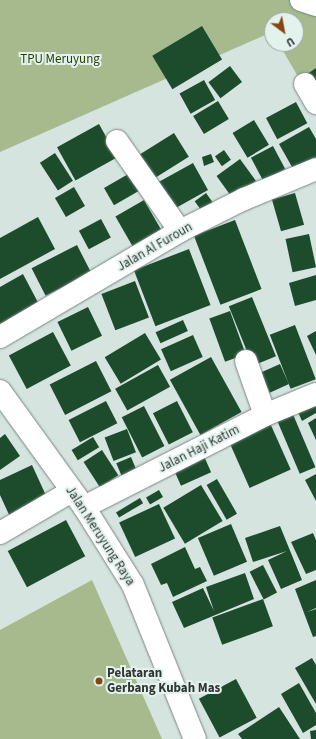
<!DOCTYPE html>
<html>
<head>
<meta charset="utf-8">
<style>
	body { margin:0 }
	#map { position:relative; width:316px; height:739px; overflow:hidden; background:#d6e4e0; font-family:"Source Sans 3",sans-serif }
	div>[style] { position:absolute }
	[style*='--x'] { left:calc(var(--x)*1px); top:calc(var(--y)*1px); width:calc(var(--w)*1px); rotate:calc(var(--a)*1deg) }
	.green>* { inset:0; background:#a6ba8e }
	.building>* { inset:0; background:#1d4c2d; transform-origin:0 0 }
	.roads { filter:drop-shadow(0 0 1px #7a8783) drop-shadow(0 0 1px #7a8783) }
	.minor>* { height:22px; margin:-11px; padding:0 11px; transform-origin:11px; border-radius:11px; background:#fff }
	.secondary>* { height:22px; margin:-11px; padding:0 11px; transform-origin:11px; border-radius:11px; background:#fff }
	.dots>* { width:11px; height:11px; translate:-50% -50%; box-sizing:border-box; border:2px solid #e3f2ed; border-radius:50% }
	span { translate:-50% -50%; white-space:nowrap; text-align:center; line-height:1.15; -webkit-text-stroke:4px #e3f2ed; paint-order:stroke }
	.park-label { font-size:13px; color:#2b3f05 }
	.street-label { font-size:13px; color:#313634 }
	.poi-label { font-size:13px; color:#313634; font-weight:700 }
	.left { translate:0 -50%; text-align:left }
	.north { position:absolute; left:264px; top:12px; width:40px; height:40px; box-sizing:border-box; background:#e3f2ed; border:1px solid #9ca7a3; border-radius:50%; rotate:148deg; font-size:11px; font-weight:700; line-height:16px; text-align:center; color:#313634 }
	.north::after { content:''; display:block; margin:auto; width:14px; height:18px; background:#86460f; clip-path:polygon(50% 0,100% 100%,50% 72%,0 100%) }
</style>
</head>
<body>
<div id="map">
	<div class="green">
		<div style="clip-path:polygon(0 0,316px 0,316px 80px,300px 80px,279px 44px,296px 44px,296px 20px,272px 20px,272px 32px,0 152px)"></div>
		<div style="clip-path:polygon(92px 580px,162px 739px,0 739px,0 630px)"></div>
	</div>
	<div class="building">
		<div style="left:202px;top:26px;width:39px;height:58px;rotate:59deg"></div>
		<div style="left:230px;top:66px;width:20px;height:27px;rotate:53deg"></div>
		<div style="clip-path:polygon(316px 68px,316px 88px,303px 77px)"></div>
		<div style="left:204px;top:80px;width:23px;height:28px;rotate:61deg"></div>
		<div style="left:218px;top:101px;width:21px;height:29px;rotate:59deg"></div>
		<div style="left:296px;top:102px;width:24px;height:34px;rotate:62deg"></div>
		<div style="left:254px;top:120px;width:29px;height:25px;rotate:59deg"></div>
		<div style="left:99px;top:124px;width:38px;height:48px;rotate:61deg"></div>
		<div style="clip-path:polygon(309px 127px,316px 139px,316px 162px,296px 174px,279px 144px)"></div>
		<div style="left:174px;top:133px;width:28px;height:48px;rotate:58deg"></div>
		<div style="left:273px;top:146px;width:26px;height:25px;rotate:62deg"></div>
		<div style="left:224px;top:150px;width:12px;height:11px;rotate:55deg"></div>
		<div style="left:55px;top:153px;width:33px;height:18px;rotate:57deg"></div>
		<div style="clip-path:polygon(211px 154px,214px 162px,204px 166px,202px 157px)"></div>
		<div style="left:240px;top:159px;width:27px;height:29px;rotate:54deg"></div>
		<div style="left:193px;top:163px;width:31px;height:42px;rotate:61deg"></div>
		<div style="left:130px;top:173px;width:20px;height:30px;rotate:60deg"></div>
		<div style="left:74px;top:187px;width:22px;height:22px;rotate:60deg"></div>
		<div style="left:206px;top:193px;width:17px;height:14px;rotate:54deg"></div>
		<div style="left:295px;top:193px;width:33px;height:24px;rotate:74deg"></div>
		<div style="left:144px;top:200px;width:34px;height:33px;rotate:60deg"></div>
		<div style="clip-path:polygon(38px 217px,55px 249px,0 279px,0 238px)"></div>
		<div style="left:101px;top:219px;width:21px;height:25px;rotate:62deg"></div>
		<div style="left:235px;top:220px;width:74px;height:44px;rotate:69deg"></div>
		<div style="left:309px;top:234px;width:34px;height:24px;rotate:78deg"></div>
		<div style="left:77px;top:245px;width:31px;height:51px;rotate:63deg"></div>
		<div style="left:189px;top:249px;width:60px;height:59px;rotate:69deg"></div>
		<div style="clip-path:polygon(23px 274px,42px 310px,0 332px,0 287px)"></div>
		<div style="clip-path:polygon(316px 275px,316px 300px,295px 306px,289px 283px)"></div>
		<div style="left:135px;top:281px;width:39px;height:36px;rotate:69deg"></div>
		<div style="left:252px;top:297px;width:64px;height:25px;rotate:68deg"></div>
		<div style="left:88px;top:307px;width:32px;height:34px;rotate:64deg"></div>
		<div style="left:230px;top:311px;width:46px;height:22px;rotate:70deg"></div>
		<div style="left:183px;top:320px;width:12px;height:30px;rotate:66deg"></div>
		<div style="left:295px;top:325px;width:58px;height:27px;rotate:69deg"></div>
		<div style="clip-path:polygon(316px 331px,316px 355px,307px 336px)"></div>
		<div style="left:53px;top:332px;width:38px;height:50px;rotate:62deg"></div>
		<div style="left:145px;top:333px;width:31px;height:47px;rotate:59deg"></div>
		<div style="left:193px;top:335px;width:24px;height:35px;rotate:66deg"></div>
		<div style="left:211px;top:357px;width:63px;height:47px;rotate:61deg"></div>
		<div style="left:96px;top:361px;width:34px;height:52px;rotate:63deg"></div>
		<div style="left:280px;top:364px;width:22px;height:21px;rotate:66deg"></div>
		<div style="left:158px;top:365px;width:25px;height:49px;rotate:61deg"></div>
		<div style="clip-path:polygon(316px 400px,316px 413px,302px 421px,297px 410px)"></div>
		<div style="left:106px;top:401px;width:25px;height:42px;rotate:63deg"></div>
		<div style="left:177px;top:401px;width:35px;height:27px;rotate:63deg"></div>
		<div style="left:144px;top:406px;width:45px;height:25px;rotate:63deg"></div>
		<div style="left:292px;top:412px;width:60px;height:17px;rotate:67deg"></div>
		<div style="clip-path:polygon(316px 418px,316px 440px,308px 423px)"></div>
		<div style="left:270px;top:423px;width:51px;height:45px;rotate:66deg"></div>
		<div style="left:127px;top:429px;width:25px;height:24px;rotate:69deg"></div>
		<div style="clip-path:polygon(5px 434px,20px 456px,0 470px,0 438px)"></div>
		<div style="left:93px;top:437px;width:12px;height:25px;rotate:59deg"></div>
		<div style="left:102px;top:450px;width:30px;height:22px;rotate:57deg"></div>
		<div style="left:203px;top:454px;width:20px;height:33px;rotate:66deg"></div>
		<div style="left:131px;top:457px;width:13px;height:16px;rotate:67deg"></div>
		<div style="clip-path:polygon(32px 465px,49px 502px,11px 519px,0 495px,0 480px)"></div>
		<div style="clip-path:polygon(316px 474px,316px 501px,305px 480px)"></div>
		<div style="left:217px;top:479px;width:40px;height:12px;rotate:60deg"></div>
		<div style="left:201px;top:485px;width:42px;height:44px;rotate:59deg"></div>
		<div style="left:159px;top:490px;width:8px;height:15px;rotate:60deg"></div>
		<div style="left:140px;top:498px;width:6px;height:28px;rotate:59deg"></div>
		<div style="left:159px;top:504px;width:38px;height:44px;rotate:65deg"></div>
		<div style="left:66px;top:520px;width:41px;height:66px;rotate:62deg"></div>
		<div style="left:231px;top:524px;width:41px;height:36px;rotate:67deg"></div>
		<div style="clip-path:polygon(280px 526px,302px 580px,281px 589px,268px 560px,287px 551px,253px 562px,245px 538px)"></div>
		<div style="clip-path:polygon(313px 533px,316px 540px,316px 570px,306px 574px,291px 542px)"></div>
		<div style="clip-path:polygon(185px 547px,195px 569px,200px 567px,207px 581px,173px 597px,167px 583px,161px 585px,151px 564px)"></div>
		<div style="left:263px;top:565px;width:31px;height:15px;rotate:63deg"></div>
		<div style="clip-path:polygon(245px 573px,254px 599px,184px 628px,172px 602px,203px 588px,214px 611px,206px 587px)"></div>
		<div style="clip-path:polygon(316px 580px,316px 608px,307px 612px,316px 609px,316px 636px,313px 637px,295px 589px)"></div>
		<div style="left:263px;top:599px;width:29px;height:54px;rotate:70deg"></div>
		<div style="clip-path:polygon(312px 658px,316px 665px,316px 704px,295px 668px)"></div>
		<div style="left:236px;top:679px;width:44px;height:42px;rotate:62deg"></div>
		<div style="clip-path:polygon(299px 683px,316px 713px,316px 725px,303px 733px,281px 694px)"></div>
		<div style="clip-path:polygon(279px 707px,300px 739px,242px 739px,238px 734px)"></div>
		<div style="clip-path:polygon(316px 730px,316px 739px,311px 739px,310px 731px)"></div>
	</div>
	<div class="roads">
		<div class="minor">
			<div style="--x:301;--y:0;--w:16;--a:18"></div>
			<div style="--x:305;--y:84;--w:22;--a:60"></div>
			<div style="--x:117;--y:141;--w:110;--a:55"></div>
			<div style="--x:0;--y:337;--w:209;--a:-30.5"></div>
			<div style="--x:180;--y:231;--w:72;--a:-26.6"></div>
			<div style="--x:244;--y:199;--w:78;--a:-22.6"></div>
			<div style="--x:246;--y:361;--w:57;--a:70.6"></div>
			<div style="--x:84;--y:507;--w:203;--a:-26.9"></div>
			<div style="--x:265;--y:415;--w:55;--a:-22.4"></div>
			<div style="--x:0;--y:533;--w:83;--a:-30.3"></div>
		</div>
		<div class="secondary">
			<div style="--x:0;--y:391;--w:143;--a:54.1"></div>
			<div style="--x:84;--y:507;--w:92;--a:57.9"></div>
			<div style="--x:133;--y:585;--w:166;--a:68.1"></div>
		</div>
	</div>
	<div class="dots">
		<div style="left:99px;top:681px;background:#86460f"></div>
	</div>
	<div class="park-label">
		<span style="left:60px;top:59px">TPU Meruyung</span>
	</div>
	<div class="street-label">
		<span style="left:155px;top:247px;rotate:-30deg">Jalan Al Furoun</span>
		<span style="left:199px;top:449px;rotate:-27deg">Jalan Haji Katim</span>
		<span style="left:100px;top:536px;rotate:57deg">Jalan Meruyung Raya</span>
	</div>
	<div class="poi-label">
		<span class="left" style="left:107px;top:681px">Pelataran<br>Gerbang Kubah Mas</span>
	</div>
	<div class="north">U</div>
</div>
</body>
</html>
